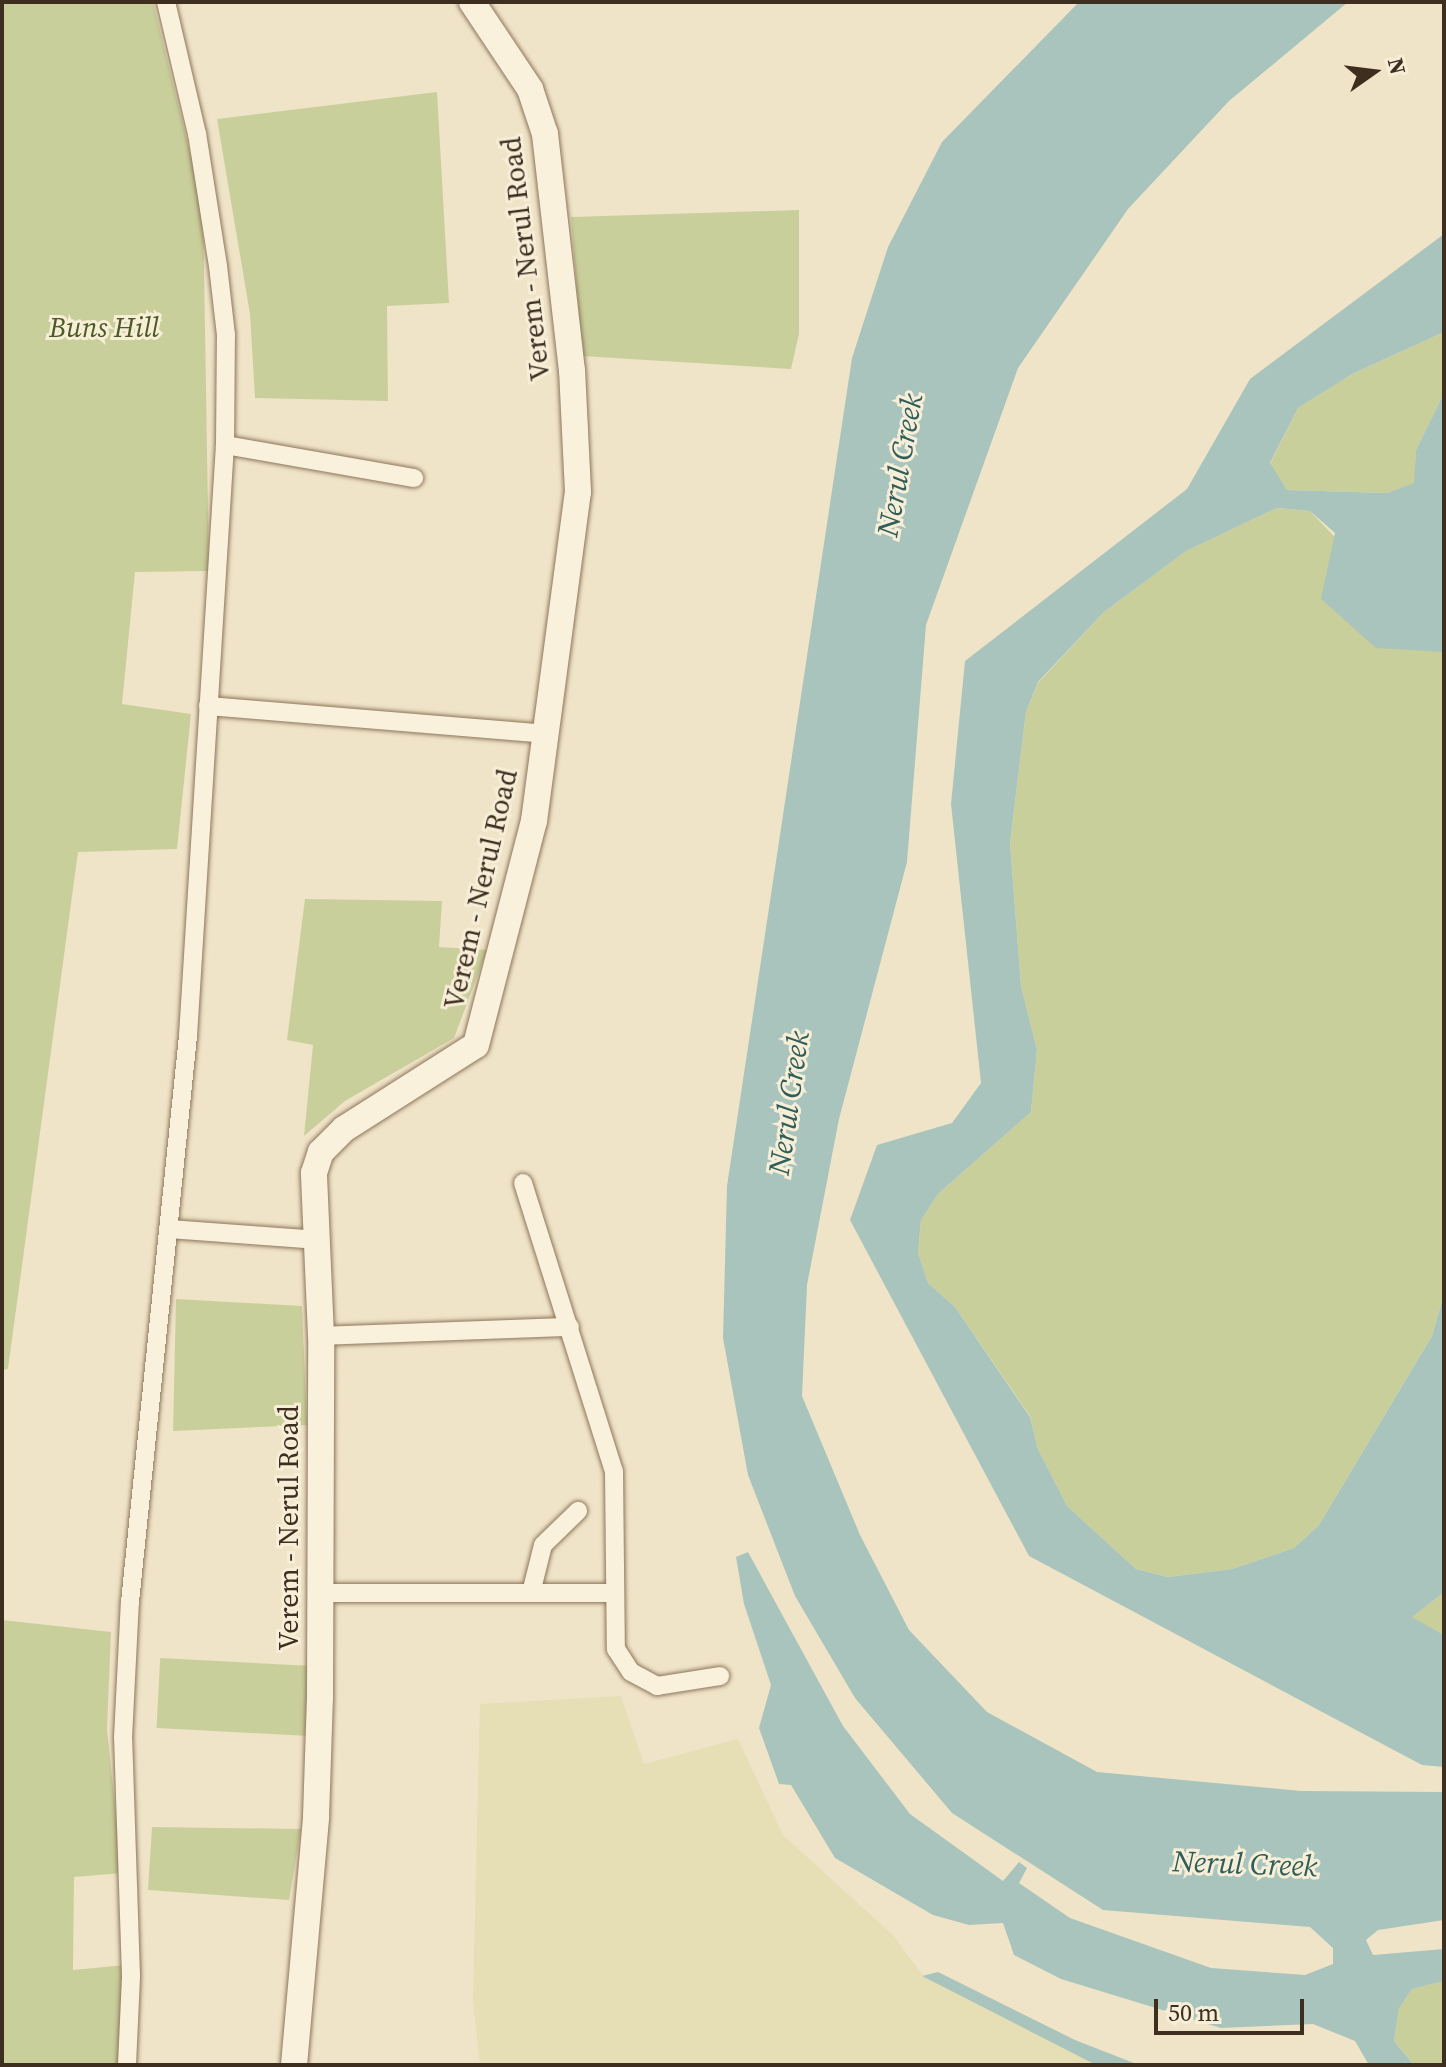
<!DOCTYPE html>
<html>
<head>
<meta charset="utf-8">
<style>
	body { margin:0 }
	#map { position:relative; width:1446px; height:2067px; overflow:hidden; background:#f0e4c8; font-family:"Source Serif 4",serif }
	div>[style] { position:absolute }
	[style*='--x'] { left:calc(var(--x)*1px); top:calc(var(--y)*1px); width:calc(var(--w)*1px); rotate:calc(var(--a)*1deg) }
	.farmland>* { inset:0; background:#e6deb5 }
	.green>* { inset:0; background:#c9cf9b; transform-origin:0 0 }
	.water>* { inset:0; background:#a9c4bc }
	.roads { filter:drop-shadow(0 0 2px #8d765c) drop-shadow(0 0 2px #8d765c) }
	.street>* { height:18px; margin:-9px; padding:0 9px; transform-origin:9px; border-radius:9px; background:#faf1dc }
	.secondary>* { height:26px; margin:-13px; padding:0 13px; transform-origin:13px; border-radius:13px; background:#faf1dc }
	span { translate:-50% -50%; white-space:nowrap; text-align:center; line-height:1.15; -webkit-text-stroke:6px #f7eed8; paint-order:stroke }
	.street-label { font-size:28px; color:#3d2e20 }
	.park-label { font-size:28px; color:#4d5a26; font-style:italic }
	.water-label { font-size:30px; color:#2f5d5a; font-style:italic }
	.frame { position:absolute; inset:0; border:4px solid #3d2e20; pointer-events:none }
	.north { position:absolute; left:1334px; top:32px; width:80px; height:80px; -webkit-text-stroke:6px #f7eed8; paint-order:stroke; rotate:76deg; font-size:22px; font-weight:700; line-height:32px; text-align:center; color:#3d2e20 }
	.north::after { content:''; display:block; margin:auto; width:28px; height:36px; background:#3d2e20; clip-path:polygon(50% 0,100% 100%,50% 72%,0 100%) }
	.scale { position:absolute; left:1154px; top:1999px; width:150px; height:36px; box-sizing:border-box; border:4px solid #3d2e20; border-top:0; padding-left:10px; font-size:24px; line-height:28px; white-space:nowrap; color:#3d2e20; -webkit-text-stroke:6px #f7eed8; paint-order:stroke }
</style>
</head>
<body>
<div id="map">
	<div class="farmland">
		<div style="clip-path:polygon(621px 1696px,644px 1764px,738px 1739px,783px 1835px,894px 1936px,923px 1976px,1096px 2065px,480px 2065px,473px 2001px,480px 1704px)"></div>
	</div>
	<div class="green">
		<div style="clip-path:polygon(2px 2px,153px 2px,203px 206px,209px 571px,135px 572px,122px 704px,191px 714px,177px 849px,78px 852px,8px 1369px,2px 1370px)"></div>
		<div style="clip-path:polygon(437px 92px,449px 303px,387px 306px,388px 401px,255px 398px,250px 314px,217px 119px)"></div>
		<div style="clip-path:polygon(799px 210px,799px 334px,791px 369px,582px 356px,571px 217px)"></div>
		<div style="clip-path:polygon(1444px 332px,1444px 393px,1416px 450px,1415px 483px,1387px 493px,1287px 490px,1270px 464px,1298px 408px,1354px 373px)"></div>
		<div style="clip-path:polygon(1277px 508px,1310px 511px,1444px 652px,1444px 1294px,1432px 1336px,1319px 1525px,1294px 1548px,1232px 1569px,1168px 1577px,1136px 1569px,1067px 1506px,1038px 1449px,1030px 1416px,955px 1307px,928px 1283px,918px 1253px,921px 1220px,938px 1194px,1031px 1112px,1037px 1050px,1021px 986px,1010px 843px,1026px 712px,1038px 683px,1104px 612px,1186px 551px)"></div>
		<div style="clip-path:polygon(305px 899px,442px 901px,439px 947px,487px 950px,454px 1038px,345px 1101px,304px 1136px,313px 1045px,287px 1040px)"></div>
		<div style="clip-path:polygon(176px 1299px,302px 1306px,307px 1425px,173px 1431px)"></div>
		<div style="clip-path:polygon(1444px 1592px,1444px 1635px,1411px 1617px)"></div>
		<div style="clip-path:polygon(2px 1620px,111px 1632px,107px 1729px,122px 1873px,74px 1877px,73px 1970px,125px 1965px,121px 2065px,2px 2065px)"></div>
		<div style="left:312px;top:1666px;width:70px;height:152px;rotate:93deg"></div>
		<div style="clip-path:polygon(152px 1827px,301px 1829px,289px 1900px,148px 1890px)"></div>
		<div style="clip-path:polygon(1444px 1981px,1444px 2065px,1414px 2065px,1394px 2041px,1399px 2007px,1412px 1989px)"></div>
	</div>
	<div class="water">
		<div style="clip-path:polygon(1079px 2px,1348px 2px,1229px 101px,1128px 209px,1018px 368px,926px 625px,907px 862px,839px 1119px,807px 1285px,802px 1396px,860px 1535px,909px 1630px,987px 1712px,1097px 1772px,1301px 1791px,1444px 1792px,1444px 1920px,1378px 1930px,1366px 1940px,1373px 1955px,1444px 1949px,1444px 1981px,1412px 1989px,1399px 2008px,1394px 2041px,1414px 2065px,1369px 2065px,1355px 2041px,1313px 2024px,1221px 2028px,1061px 1979px,1014px 1955px,1003px 1923px,969px 1925px,933px 1915px,835px 1858px,791px 1785px,779px 1784px,759px 1728px,771px 1685px,744px 1604px,736px 1557px,748px 1552px,843px 1726px,910px 1814px,1003px 1881px,1019px 1862px,1027px 1868px,1019px 1883px,1070px 1918px,1211px 1968px,1305px 1975px,1333px 1964px,1333px 1948px,1310px 1927px,1103px 1910px,952px 1813px,855px 1698px,795px 1596px,748px 1475px,723px 1338px,727px 1186px,852px 358px,888px 247px,942px 142px)"></div>
		<div style="clip-path:polygon(1444px 234px,1444px 332px,1354px 373px,1298px 408px,1270px 463px,1287px 490px,1387px 493px,1414px 483px,1416px 450px,1444px 393px,1444px 652px,1376px 648px,1321px 599px,1335px 533px,1310px 511px,1277px 508px,1186px 551px,1104px 612px,1038px 682px,1026px 712px,1010px 843px,1021px 986px,1037px 1050px,1031px 1112px,938px 1194px,921px 1220px,918px 1253px,928px 1283px,955px 1307px,1030px 1417px,1038px 1449px,1067px 1506px,1136px 1569px,1168px 1577px,1232px 1569px,1294px 1548px,1319px 1525px,1432px 1336px,1444px 1294px,1444px 1592px,1412px 1617px,1444px 1635px,1444px 1767px,1422px 1765px,1029px 1556px,850px 1220px,877px 1145px,952px 1123px,981px 1083px,951px 804px,965px 661px,1187px 489px,1250px 379px)"></div>
		<div style="clip-path:polygon(938px 1972px,1075px 2040px,1139px 2065px,1096px 2065px,922px 1976px)"></div>
	</div>
	<div class="roads">
		<div class="street">
			<div style="--x:225;--y:445;--w:192;--a:9.9"></div>
			<div style="--x:208;--y:706;--w:338;--a:4.7"></div>
			<div style="--x:523;--y:1183;--w:302;--a:72.5"></div>
			<div style="--x:614;--y:1471;--w:178;--a:89.4"></div>
			<div style="--x:616;--y:1649;--w:27;--a:57"></div>
			<div style="--x:631;--y:1672;--w:30;--a:28"></div>
			<div style="--x:657;--y:1686;--w:64;--a:-9"></div>
			<div style="--x:168;--y:1229;--w:149;--a:4.2"></div>
			<div style="--x:321;--y:1336;--w:249;--a:-2.1"></div>
			<div style="--x:322;--y:1593;--w:293;--a:0"></div>
			<div style="--x:531;--y:1593;--w:49;--a:-76"></div>
			<div style="--x:543;--y:1545;--w:49;--a:-44.2"></div>
			<div style="--x:127;--y:2065;--w:89;--a:-87.4"></div>
			<div style="--x:131;--y:1976;--w:238;--a:-91.9"></div>
			<div style="--x:123;--y:1738;--w:136;--a:-87.1"></div>
			<div style="--x:130;--y:1602;--w:569;--a:-84.15"></div>
			<div style="--x:188;--y:1036;--w:592;--a:-86.42"></div>
			<div style="--x:225;--y:445;--w:110;--a:-89.5"></div>
			<div style="--x:226;--y:335;--w:69;--a:-96.6"></div>
			<div style="--x:218;--y:266;--w:134;--a:-99"></div>
			<div style="--x:197;--y:134;--w:136;--a:-103.2"></div>
		</div>
		<div class="secondary">
			<div style="--x:294;--y:2065;--w:249;--a:-84.9"></div>
			<div style="--x:316;--y:1817;--w:119;--a:-88.1"></div>
			<div style="--x:320;--y:1698;--w:362;--a:-89.8"></div>
			<div style="--x:321;--y:1336;--w:163;--a:-92.5"></div>
			<div style="--x:314;--y:1173;--w:22;--a:-72"></div>
			<div style="--x:321;--y:1152;--w:33;--a:-45"></div>
			<div style="--x:344;--y:1129;--w:156;--a:-32.5"></div>
			<div style="--x:476;--y:1045;--w:231;--a:-75.5"></div>
			<div style="--x:534;--y:821;--w:332;--a:-82.4"></div>
			<div style="--x:578;--y:492;--w:121;--a:-92.8"></div>
			<div style="--x:572;--y:371;--w:239;--a:-96.5"></div>
			<div style="--x:545;--y:134;--w:47;--a:-108.4"></div>
			<div style="--x:530;--y:89;--w:105;--a:-123.7"></div>
		</div>
	</div>
	<div class="street-label">
		<span style="left:525px;top:259px;rotate:-97deg">Verem - Nerul Road</span>
		<span style="left:480px;top:889px;rotate:-77deg">Verem - Nerul Road</span>
		<span style="left:288px;top:1528px;rotate:-90deg">Verem - Nerul Road</span>
	</div>
	<div class="park-label">
		<span style="left:104px;top:327px">Buns Hill</span>
	</div>
	<div class="water-label">
		<span style="left:900px;top:465px;rotate:-80deg">Nerul Creek</span>
		<span style="left:789px;top:1103px;rotate:-82deg">Nerul Creek</span>
		<span style="left:1245px;top:1864px;rotate:2deg">Nerul Creek</span>
	</div>
	<div class="frame"></div>
	<div class="north">N</div>
	<div class="scale">50 m</div>
</div>
</body>
</html>
